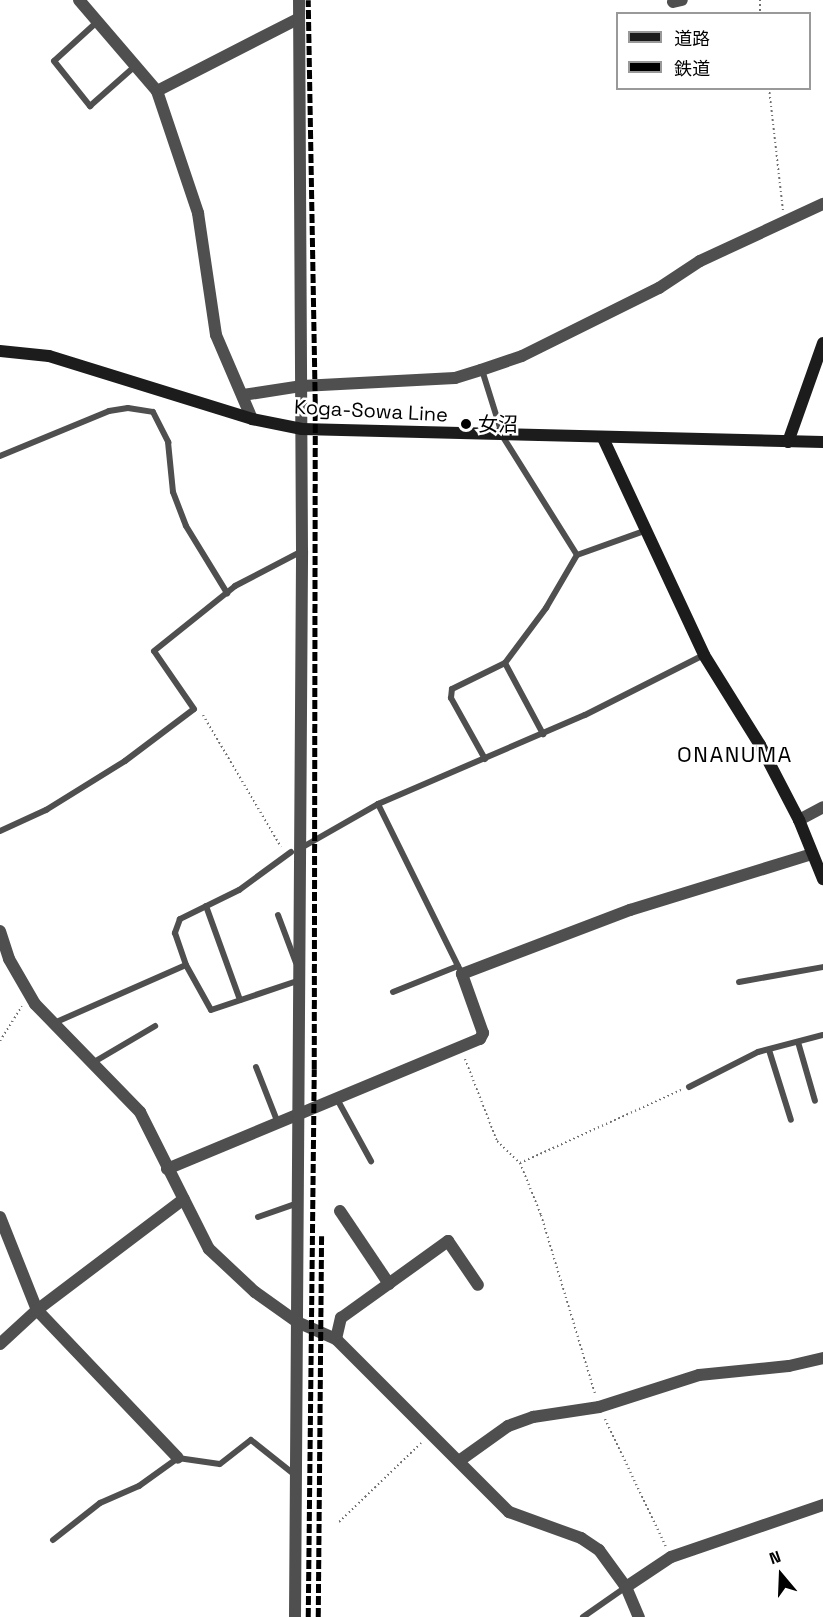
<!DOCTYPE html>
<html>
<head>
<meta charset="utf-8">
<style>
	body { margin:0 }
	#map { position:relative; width:823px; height:1617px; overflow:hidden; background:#fff; font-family:"Space Grotesk","Noto Sans JP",sans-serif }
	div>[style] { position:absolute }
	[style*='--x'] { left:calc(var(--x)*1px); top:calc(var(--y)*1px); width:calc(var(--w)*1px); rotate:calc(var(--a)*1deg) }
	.path>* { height:2px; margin-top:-1px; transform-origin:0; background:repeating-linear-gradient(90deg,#717171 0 1.5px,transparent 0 4.5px) }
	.lane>* { height:6px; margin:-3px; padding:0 3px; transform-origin:3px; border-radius:3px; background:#4f4f4f }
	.street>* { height:12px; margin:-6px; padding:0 6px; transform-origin:6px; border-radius:6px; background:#4f4f4f }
	.secondary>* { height:12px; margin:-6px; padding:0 6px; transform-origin:6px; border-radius:6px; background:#1c1c1c }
	.rail>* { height:4.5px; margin-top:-2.25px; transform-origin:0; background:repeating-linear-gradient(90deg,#000 0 9px,transparent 0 12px) }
	.dots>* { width:16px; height:16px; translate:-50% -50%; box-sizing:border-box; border:3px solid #fff; border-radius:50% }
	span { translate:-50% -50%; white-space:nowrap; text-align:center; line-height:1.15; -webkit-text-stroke:5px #fff; paint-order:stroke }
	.street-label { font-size:20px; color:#000 }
	.poi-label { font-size:20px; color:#000 }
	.left { translate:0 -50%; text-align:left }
	.quarter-label { font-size:22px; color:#000; letter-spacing:1.5px }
	.legend { position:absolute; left:616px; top:12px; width:195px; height:78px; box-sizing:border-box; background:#fff; border:2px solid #999; margin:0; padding:8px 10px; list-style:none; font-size:18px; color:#000 }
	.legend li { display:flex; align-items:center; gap:12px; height:30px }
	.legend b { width:30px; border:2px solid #999 }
	.north { position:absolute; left:751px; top:1545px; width:60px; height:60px; -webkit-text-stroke:4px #fff; paint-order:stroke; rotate:341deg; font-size:16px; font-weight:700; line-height:24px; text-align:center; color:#000 }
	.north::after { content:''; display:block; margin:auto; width:21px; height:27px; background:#000; clip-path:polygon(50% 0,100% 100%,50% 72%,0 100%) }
</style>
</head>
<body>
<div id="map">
	<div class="path">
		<div style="--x:760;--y:0;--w:14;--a:90"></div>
		<div style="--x:769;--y:88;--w:123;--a:83.5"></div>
		<div style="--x:203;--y:715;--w:153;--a:59.4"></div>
		<div style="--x:0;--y:1041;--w:41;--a:-57.8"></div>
		<div style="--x:465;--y:1059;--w:88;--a:68.7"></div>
		<div style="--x:497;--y:1141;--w:32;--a:44"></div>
		<div style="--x:520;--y:1163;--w:56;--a:68"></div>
		<div style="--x:541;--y:1215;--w:187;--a:73.2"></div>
		<div style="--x:520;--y:1163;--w:177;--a:-24.4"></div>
		<div style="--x:605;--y:1419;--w:142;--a:64.5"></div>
		<div style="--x:339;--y:1522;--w:114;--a:-43.9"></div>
	</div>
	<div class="lane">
		<div style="--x:98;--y:21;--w:59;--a:137.7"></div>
		<div style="--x:54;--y:61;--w:58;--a:51.3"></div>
		<div style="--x:90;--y:106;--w:60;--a:-41.6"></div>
		<div style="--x:482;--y:370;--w:70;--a:72.6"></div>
		<div style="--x:503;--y:437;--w:139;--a:57.9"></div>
		<div style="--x:0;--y:456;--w:118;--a:-22.4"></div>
		<div style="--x:109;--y:411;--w:19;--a:-9"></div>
		<div style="--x:128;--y:408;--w:25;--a:9"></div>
		<div style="--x:153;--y:412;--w:34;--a:63"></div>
		<div style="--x:168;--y:442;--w:50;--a:84.3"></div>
		<div style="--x:173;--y:492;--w:36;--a:69"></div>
		<div style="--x:186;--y:526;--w:79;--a:58.5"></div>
		<div style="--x:505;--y:663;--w:81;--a:61.8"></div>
		<div style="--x:485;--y:759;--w:70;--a:-119.1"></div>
		<div style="--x:451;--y:698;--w:9;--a:-84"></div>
		<div style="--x:452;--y:689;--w:59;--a:-26.1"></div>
		<div style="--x:505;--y:663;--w:69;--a:-53.3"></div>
		<div style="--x:546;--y:608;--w:61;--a:-59.7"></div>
		<div style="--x:577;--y:555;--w:71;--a:-19.7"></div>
		<div style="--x:378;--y:804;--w:190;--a:63.7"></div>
		<div style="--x:0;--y:831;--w:51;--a:-24.5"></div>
		<div style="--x:46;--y:810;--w:93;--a:-31.8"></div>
		<div style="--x:125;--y:761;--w:86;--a:-37"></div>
		<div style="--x:194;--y:709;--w:70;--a:-124.6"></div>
		<div style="--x:154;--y:651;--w:104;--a:-38.7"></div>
		<div style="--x:235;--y:586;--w:76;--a:-27.6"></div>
		<div style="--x:301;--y:848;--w:89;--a:-29.7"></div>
		<div style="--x:378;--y:804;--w:225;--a:-23.3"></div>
		<div style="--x:585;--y:715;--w:133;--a:-26.8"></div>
		<div style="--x:291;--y:852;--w:64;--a:143.8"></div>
		<div style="--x:239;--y:890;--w:66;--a:153.8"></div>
		<div style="--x:180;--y:919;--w:15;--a:110"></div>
		<div style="--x:175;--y:933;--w:34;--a:71"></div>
		<div style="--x:186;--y:965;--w:51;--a:60.9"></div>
		<div style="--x:211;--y:1010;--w:94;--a:-18.6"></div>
		<div style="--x:206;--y:906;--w:100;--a:70.1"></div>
		<div style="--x:278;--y:915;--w:51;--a:69.4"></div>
		<div style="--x:739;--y:982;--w:85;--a:-10.1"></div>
		<div style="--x:393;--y:992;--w:70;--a:-21.8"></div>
		<div style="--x:54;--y:1023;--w:144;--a:-23.7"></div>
		<div style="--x:798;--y:1042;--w:61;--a:73.9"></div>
		<div style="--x:769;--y:1050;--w:73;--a:72.6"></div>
		<div style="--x:94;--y:1062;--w:71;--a:-30.5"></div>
		<div style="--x:256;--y:1067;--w:60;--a:68.6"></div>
		<div style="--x:689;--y:1087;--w:77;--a:-26.9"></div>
		<div style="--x:758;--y:1052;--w:67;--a:-14.7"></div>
		<div style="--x:337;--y:1099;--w:71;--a:61.3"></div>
		<div style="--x:258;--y:1217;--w:42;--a:-19.3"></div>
		<div style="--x:53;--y:1540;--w:60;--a:-38.2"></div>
		<div style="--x:100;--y:1503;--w:43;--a:-23.6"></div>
		<div style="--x:139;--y:1486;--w:48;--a:-35.7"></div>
		<div style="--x:178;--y:1458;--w:42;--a:8.1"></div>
		<div style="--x:220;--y:1464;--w:39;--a:-38"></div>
		<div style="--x:251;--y:1440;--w:56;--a:38.5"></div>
		<div style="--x:583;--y:1617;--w:52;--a:-34.9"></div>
	</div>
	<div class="street">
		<div style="--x:79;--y:0;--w:120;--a:49.4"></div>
		<div style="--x:157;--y:91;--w:129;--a:71.4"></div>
		<div style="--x:198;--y:213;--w:123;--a:81.6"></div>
		<div style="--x:216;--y:335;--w:91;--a:66.8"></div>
		<div style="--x:673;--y:2;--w:9;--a:-13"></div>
		<div style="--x:157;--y:91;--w:158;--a:-27.1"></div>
		<div style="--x:243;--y:395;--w:60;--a:-8.7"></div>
		<div style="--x:302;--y:386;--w:153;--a:-3"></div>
		<div style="--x:455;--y:378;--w:27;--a:-17"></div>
		<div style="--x:481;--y:370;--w:43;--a:-18.9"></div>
		<div style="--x:522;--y:356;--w:153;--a:-26.4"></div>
		<div style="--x:659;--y:288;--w:49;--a:-33.4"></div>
		<div style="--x:700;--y:261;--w:136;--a:-24.9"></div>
		<div style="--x:799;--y:820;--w:27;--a:-28"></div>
		<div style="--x:0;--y:931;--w:29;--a:72"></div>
		<div style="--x:9;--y:959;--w:52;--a:60"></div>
		<div style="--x:35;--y:1004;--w:151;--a:45.8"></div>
		<div style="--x:140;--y:1112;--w:153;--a:63.3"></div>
		<div style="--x:209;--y:1249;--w:63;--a:43.1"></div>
		<div style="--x:255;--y:1292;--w:52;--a:35.5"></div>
		<div style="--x:297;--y:1322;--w:43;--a:23.6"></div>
		<div style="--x:336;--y:1339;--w:245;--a:45"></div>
		<div style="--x:509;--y:1512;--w:77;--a:19.9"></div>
		<div style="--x:581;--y:1538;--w:22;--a:34"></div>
		<div style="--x:599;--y:1550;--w:46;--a:53.9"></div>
		<div style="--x:626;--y:1587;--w:33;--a:67"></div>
		<div style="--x:167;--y:1169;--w:339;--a:-22.6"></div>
		<div style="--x:480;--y:1039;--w:7;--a:-63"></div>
		<div style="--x:483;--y:1033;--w:63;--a:-109.6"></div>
		<div style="--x:462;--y:974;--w:180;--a:-20.9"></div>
		<div style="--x:630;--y:910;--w:190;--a:-17.1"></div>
		<div style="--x:340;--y:1211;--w:88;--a:56.1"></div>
		<div style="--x:0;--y:1217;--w:100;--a:68.3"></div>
		<div style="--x:37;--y:1310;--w:204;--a:46.4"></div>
		<div style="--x:336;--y:1339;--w:22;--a:-77"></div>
		<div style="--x:341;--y:1318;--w:132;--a:-35.7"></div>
		<div style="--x:448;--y:1241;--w:53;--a:55.7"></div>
		<div style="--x:0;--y:1344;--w:50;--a:-42.6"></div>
		<div style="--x:37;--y:1310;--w:184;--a:-37.1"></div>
		<div style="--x:459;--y:1461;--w:60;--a:-35.5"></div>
		<div style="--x:508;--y:1426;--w:27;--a:-20"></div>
		<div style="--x:533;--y:1417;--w:67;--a:-8.6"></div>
		<div style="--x:599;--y:1407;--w:105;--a:-17.7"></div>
		<div style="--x:699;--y:1375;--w:90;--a:-5.7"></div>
		<div style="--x:789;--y:1366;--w:35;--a:-13"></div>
		<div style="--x:626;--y:1587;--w:54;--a:-33.7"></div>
		<div style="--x:671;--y:1557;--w:161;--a:-18.9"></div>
		<div style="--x:295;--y:1617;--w:1066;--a:-89.62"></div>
		<div style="--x:302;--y:551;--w:551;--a:-90.31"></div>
	</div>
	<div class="secondary">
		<div style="--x:0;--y:351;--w:49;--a:5.8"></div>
		<div style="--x:49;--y:356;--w:213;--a:17.2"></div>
		<div style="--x:252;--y:419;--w:51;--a:11.3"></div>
		<div style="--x:302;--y:429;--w:521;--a:1.43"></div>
		<div style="--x:603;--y:438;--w:239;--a:65"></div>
		<div style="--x:704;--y:655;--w:106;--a:58.1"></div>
		<div style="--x:760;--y:745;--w:85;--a:62.5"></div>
		<div style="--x:799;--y:820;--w:64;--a:67.9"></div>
		<div style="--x:788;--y:442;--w:105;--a:-70.5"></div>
	</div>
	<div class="rail">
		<div style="--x:308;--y:1617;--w:548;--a:-89.37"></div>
		<div style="--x:314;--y:1069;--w:666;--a:-89.91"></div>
		<div style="--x:315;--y:403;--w:403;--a:-91"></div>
		<div style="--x:318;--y:1617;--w:381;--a:-89.5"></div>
	</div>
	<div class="dots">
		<div style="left:466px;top:424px;background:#000"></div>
	</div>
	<div class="street-label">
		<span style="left:371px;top:411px;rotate:3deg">Koga-Sowa Line</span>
	</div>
	<div class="poi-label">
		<span class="left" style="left:478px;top:424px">女沼</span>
	</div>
	<div class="quarter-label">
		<span style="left:735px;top:755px">ONANUMA</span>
	</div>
	<ul class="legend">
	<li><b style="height:8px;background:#1c1c1c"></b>道路</li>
	<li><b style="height:8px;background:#000"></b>鉄道</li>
	</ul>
	<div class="north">N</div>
</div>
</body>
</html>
